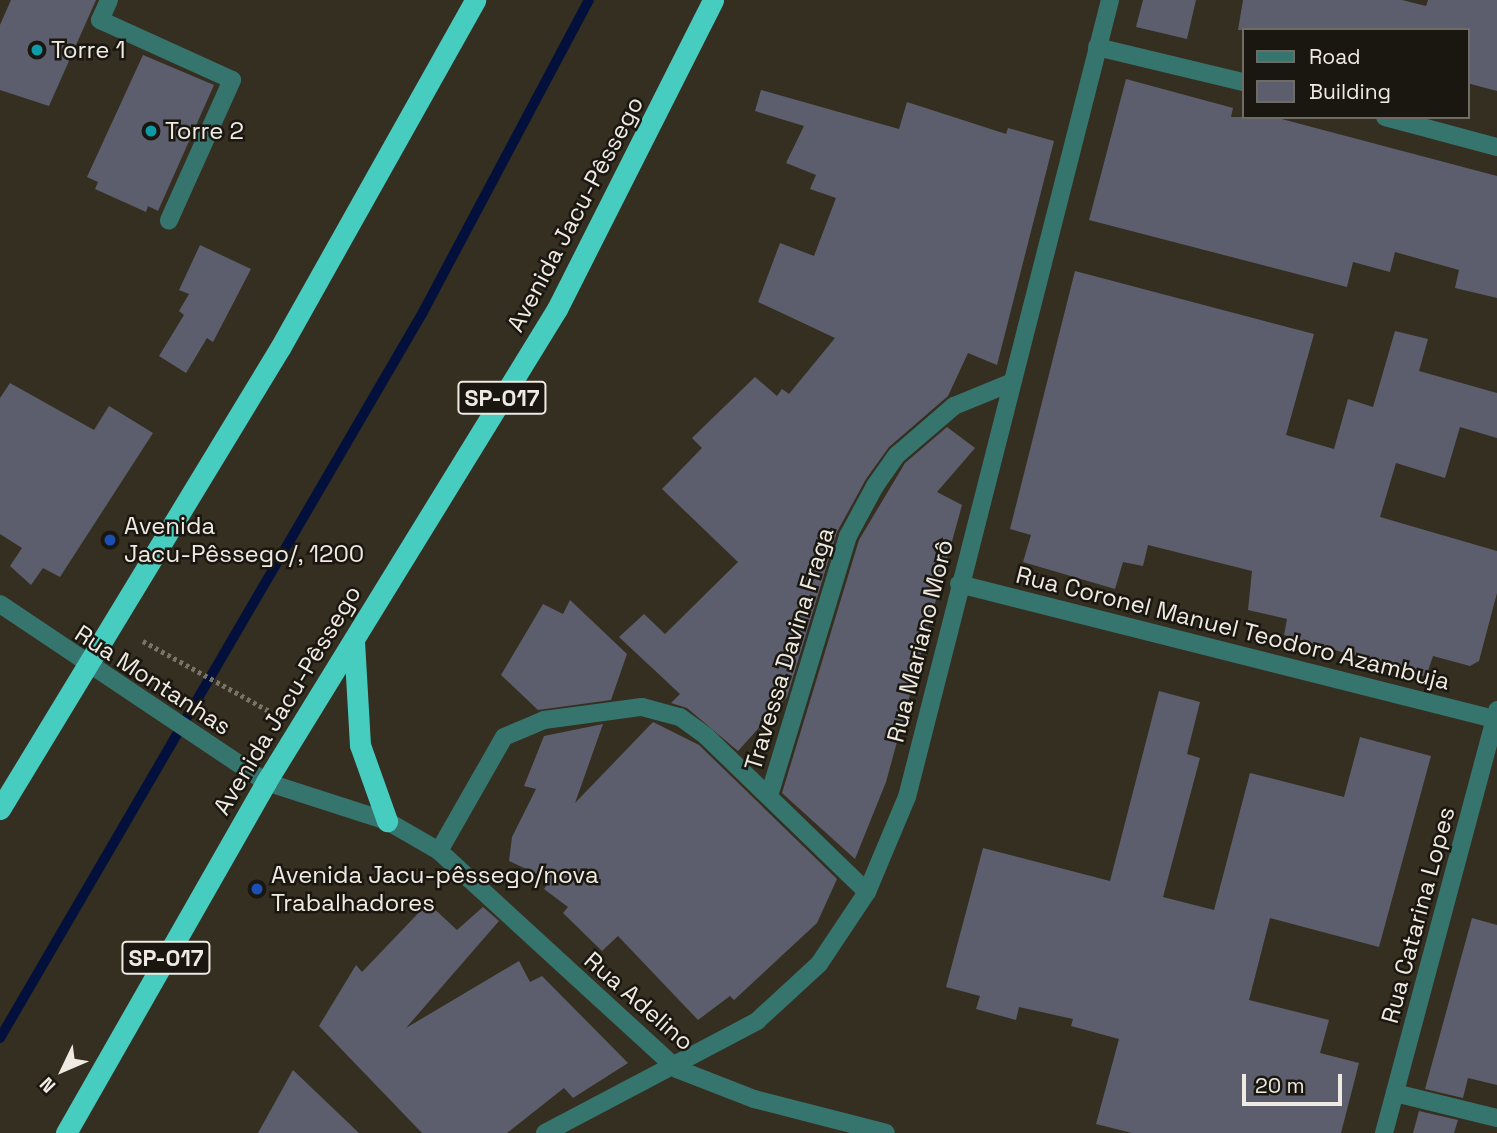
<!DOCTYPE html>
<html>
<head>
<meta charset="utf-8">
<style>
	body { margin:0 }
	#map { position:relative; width:1497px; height:1133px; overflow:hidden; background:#352f21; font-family:"Space Grotesk",sans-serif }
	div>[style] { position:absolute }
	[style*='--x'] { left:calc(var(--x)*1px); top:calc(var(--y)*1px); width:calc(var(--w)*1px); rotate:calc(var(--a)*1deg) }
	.stream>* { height:10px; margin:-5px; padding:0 5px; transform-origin:5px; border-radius:5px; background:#03103b }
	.building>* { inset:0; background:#5d5e6d }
	.path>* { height:4.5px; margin-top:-2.25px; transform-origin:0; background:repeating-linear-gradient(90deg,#787267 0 3.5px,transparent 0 7px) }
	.minor>* { height:18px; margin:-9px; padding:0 9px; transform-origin:9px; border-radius:9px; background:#36746e }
	.highway>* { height:21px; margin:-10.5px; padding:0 10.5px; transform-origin:10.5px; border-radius:10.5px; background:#47cdc0 }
	.dots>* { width:19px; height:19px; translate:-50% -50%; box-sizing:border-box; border:4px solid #1a1711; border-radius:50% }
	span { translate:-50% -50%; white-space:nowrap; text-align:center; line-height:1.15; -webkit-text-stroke:5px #1a1711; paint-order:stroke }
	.shield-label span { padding:2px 5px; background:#1a1711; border:2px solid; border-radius:5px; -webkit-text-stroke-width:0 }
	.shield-label { font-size:23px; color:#efebe3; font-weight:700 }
	.poi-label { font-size:24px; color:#efebe3 }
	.left { translate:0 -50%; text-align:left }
	.street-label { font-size:24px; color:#efebe3 }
	.legend { position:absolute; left:1242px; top:28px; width:228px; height:91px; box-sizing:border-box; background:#1a1711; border:2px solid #6f6c65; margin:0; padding:9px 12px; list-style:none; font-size:21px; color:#efebe3 }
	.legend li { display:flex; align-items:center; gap:14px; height:35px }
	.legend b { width:35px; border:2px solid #6f6c65 }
	.north { position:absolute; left:28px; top:1035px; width:70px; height:70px; -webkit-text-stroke:5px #1a1711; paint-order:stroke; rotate:226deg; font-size:19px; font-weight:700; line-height:28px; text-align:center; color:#efebe3 }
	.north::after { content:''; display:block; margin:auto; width:24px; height:32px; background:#efebe3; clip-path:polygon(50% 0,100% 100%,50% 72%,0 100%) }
	.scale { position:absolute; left:1242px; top:1074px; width:100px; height:32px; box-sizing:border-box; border:4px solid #efebe3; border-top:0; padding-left:9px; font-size:21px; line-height:24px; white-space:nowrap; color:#efebe3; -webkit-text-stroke:5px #1a1711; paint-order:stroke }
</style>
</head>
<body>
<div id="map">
	<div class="stream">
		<div style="--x:0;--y:1038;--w:840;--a:-59.77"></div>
		<div style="--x:423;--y:312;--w:353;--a:-62"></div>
	</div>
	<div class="building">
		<div style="clip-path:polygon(11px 0,96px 0,49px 106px,0 90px,0 25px)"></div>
		<div style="clip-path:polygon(1143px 0,1196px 0,1187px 39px,1136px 27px)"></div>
		<div style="clip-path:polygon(1243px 0,1402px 0,1426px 6px,1428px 0,1497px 0,1497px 91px,1467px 83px,1467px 30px,1238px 30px)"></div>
		<div style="clip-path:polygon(143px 55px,214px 85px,158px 211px,148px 206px,146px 212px,95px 189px,98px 182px,87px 177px)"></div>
		<div style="clip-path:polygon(1126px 79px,1233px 108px,1231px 117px,1274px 117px,1497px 176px,1497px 298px,1455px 288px,1459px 270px,1395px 252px,1390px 272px,1353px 262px,1347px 287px,1089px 220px)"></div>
		<div style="clip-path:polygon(761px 90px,899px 129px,907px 102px,1006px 134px,1008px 128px,1054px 141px,997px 365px,968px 353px,948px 396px,889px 447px,866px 479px,837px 532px,787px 697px,738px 751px,687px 708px,671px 703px,680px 694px,619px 637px,644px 614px,665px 634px,738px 562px,662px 489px,702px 448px,692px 438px,755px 377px,777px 396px,782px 389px,789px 394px,835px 338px,758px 302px,780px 243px,814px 256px,836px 198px,810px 189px,816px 175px,786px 163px,804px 126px,755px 111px)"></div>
		<div style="clip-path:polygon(200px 245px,251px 269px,213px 342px,207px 338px,186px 373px,159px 356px,184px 315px,179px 311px,189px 294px,179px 290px)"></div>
		<div style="clip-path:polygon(1075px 271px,1314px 334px,1286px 435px,1334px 449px,1348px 399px,1373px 407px,1395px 331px,1428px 339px,1419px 371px,1497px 393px,1497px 438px,1460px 427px,1445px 478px,1396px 463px,1380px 517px,1497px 551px,1497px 593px,1479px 661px,1470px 666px,1433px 656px,1426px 677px,1284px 635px,1287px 619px,1248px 610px,1252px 571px,1148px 545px,1143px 566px,1123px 562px,1115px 589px,1023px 562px,1031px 535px,1010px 529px)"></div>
		<div style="clip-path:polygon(10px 383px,94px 430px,109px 406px,153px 433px,60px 577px,43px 568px,31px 585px,10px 566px,22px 548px,0 534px,0 398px)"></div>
		<div style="clip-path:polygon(947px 427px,975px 448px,937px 492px,962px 505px,886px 782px,855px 859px,782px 793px,859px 540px,905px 463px)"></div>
		<div style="clip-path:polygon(570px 600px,627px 654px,611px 700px,538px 710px,501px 675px,543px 604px,563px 614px)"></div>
		<div style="clip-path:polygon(1159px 691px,1200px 702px,1187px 754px,1200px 758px,1163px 897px,1214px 910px,1250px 773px,1344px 797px,1360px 737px,1431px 756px,1379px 947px,1270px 918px,1249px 1000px,1329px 1020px,1320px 1053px,1359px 1063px,1341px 1133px,1132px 1133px,1096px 1124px,1119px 1039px,1071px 1026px,1073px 1019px,1019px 1007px,1016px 1020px,976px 1009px,980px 996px,946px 987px,983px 848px,1110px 881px)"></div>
		<div style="clip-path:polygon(653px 722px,699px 745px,837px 879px,817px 923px,734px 1000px,730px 996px,698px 1020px,618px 936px,602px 951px,563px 913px,568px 907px,544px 889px,550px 880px,509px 861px,512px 837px,536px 789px,524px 786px,544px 736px,603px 724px,575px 803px)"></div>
		<div style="clip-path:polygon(428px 903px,457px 930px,483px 907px,499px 921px,406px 1028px,519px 961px,530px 982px,542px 976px,628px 1063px,573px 1098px,564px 1088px,507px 1133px,422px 1133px,319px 1026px,356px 965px,362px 972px)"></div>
		<div style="clip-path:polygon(1472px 918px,1497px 925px,1497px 1085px,1468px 1078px,1463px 1098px,1425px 1089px)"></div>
		<div style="clip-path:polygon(293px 1070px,359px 1133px,258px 1133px)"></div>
		<div style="clip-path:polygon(1419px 1111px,1458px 1120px,1454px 1133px,1413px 1133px)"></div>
	</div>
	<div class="path">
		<div style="--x:143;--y:641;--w:146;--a:29"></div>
	</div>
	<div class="minor">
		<div style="--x:109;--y:0;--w:22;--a:114"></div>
		<div style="--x:100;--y:20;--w:145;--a:24.4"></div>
		<div style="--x:232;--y:80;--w:154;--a:114.2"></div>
		<div style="--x:1097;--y:47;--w:150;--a:13.5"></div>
		<div style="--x:1385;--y:117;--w:116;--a:15"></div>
		<div style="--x:959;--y:584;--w:552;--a:14.16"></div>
		<div style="--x:0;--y:604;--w:320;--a:33.8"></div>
		<div style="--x:266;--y:782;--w:127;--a:17.9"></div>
		<div style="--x:387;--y:821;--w:60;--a:30"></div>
		<div style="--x:439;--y:851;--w:323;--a:42.5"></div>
		<div style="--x:677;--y:1069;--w:83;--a:21.3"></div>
		<div style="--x:754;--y:1099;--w:136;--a:14.4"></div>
		<div style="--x:769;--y:796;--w:272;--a:-73.1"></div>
		<div style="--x:848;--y:536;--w:57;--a:-61.6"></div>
		<div style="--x:875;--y:486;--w:38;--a:-55"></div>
		<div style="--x:897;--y:455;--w:75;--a:-40.7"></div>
		<div style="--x:954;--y:406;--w:61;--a:-22.3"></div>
		<div style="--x:439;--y:851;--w:131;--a:-60.3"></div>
		<div style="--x:504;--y:737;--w:43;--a:-23"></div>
		<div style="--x:544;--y:720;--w:99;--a:-7.6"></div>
		<div style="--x:642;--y:707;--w:39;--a:15"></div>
		<div style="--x:680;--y:717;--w:32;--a:36"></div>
		<div style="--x:706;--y:736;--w:224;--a:44.1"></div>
		<div style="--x:1395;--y:1093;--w:105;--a:13.8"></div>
		<div style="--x:545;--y:1133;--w:240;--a:-27.8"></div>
		<div style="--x:757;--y:1021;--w:84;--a:-42.6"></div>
		<div style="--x:819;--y:964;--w:87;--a:-56.3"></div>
		<div style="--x:867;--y:892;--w:103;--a:-67.2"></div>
		<div style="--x:907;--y:797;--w:822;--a:-75.71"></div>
		<div style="--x:1384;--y:1133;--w:438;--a:-75"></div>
	</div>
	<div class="highway">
		<div style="--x:354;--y:641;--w:104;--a:86.7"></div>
		<div style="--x:360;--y:745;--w:81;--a:70.4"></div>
		<div style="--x:0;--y:809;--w:539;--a:-58.73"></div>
		<div style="--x:280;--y:348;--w:399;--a:-60.7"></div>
		<div style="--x:66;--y:1133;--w:404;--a:-60.3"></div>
		<div style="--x:266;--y:782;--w:555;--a:-58.4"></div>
		<div style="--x:557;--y:309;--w:346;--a:-63.2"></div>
	</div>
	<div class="dots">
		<div style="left:37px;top:50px;background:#0f9aa8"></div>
		<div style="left:151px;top:131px;background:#0f9aa8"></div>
		<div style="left:110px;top:540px;background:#1a4fb4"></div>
		<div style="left:257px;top:889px;background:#1a4fb4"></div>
	</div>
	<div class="shield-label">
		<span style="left:502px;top:398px">SP-017</span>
		<span style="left:166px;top:958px">SP-017</span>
	</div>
	<div class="poi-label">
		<span class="left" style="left:51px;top:50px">Torre 1</span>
		<span class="left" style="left:165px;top:131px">Torre 2</span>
		<span class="left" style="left:124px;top:540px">Avenida<br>Jacu-Pêssego/, 1200</span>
		<span class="left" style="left:271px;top:889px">Avenida Jacu-pêssego/nova<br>Trabalhadores</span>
	</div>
	<div class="street-label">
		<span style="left:575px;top:214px;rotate:-62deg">Avenida Jacu-Pêssego</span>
		<span style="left:1233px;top:628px;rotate:14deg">Rua Coronel Manuel Teodoro Azambuja</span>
		<span style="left:920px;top:641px;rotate:-76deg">Rua Mariano Morô</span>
		<span style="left:789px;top:649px;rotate:-73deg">Travessa Davina Fraga</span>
		<span style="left:153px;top:680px;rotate:33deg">Rua Montanhas</span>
		<span style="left:287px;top:700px;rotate:-59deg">Avenida Jacu-Pêssego</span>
		<span style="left:1418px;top:915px;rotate:-75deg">Rua Catarina Lopes</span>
		<span style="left:639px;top:1001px;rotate:41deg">Rua Adelino</span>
	</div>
	<ul class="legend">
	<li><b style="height:9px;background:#36746e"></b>Road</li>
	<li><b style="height:19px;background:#5d5e6d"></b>Building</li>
	</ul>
	<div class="north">N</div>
	<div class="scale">20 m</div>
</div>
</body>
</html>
